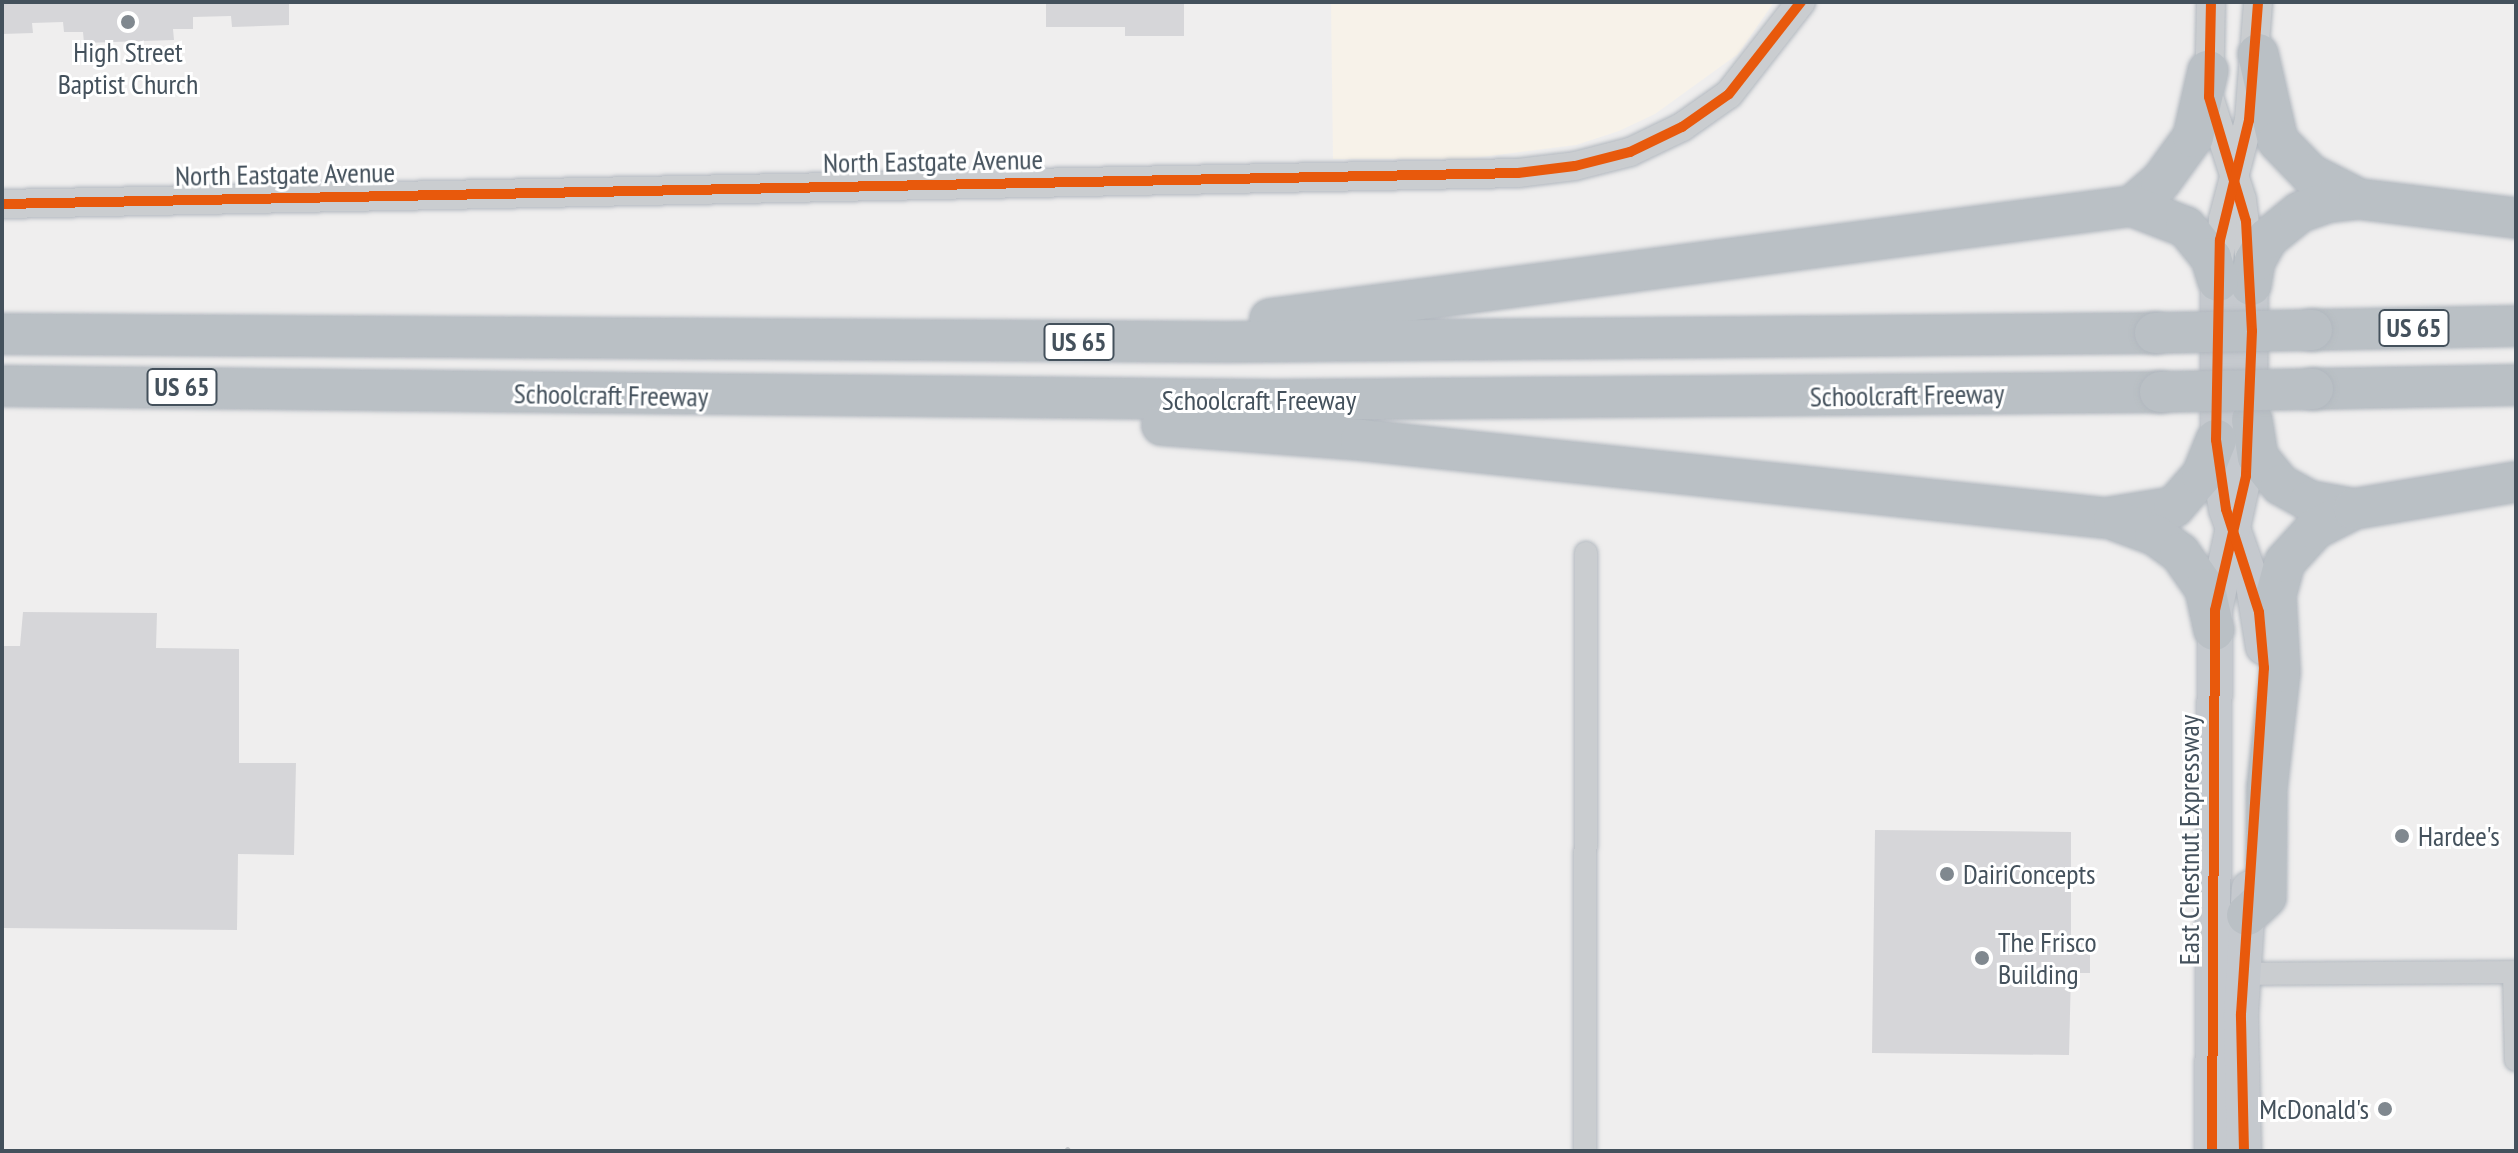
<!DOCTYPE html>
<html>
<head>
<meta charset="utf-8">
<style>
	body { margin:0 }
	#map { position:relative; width:2518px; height:1153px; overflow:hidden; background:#efeeee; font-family:"PT Sans Narrow",sans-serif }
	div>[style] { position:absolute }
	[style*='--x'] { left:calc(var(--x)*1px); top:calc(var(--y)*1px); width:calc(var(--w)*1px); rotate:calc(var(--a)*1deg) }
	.commercial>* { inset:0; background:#f7f2e9 }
	.building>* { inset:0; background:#d6d6d9 }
	.roads { filter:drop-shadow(0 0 2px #b2b8bf) drop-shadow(0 0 2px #b2b8bf) }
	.minor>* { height:22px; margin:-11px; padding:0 11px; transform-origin:11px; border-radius:11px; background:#cacdd0 }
	.tertiary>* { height:28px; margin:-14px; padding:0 14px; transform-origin:14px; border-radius:14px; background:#cacdd0 }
	.primary>* { height:34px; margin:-17px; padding:0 17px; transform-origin:17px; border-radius:17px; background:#c5c9ce }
	.motorway>* { height:40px; margin:-20px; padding:0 20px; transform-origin:20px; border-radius:20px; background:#bac0c5 }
	.rail>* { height:6px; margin:-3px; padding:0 3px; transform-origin:3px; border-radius:3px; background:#c4c6c9 }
	.bridges { filter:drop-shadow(0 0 2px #b2b8bf) drop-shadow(0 0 2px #b2b8bf) }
	.motorway-bridge>* { height:40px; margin:-20px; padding:0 20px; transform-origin:20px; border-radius:20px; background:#bac0c5 }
	.cycleway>* { height:10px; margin:-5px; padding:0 5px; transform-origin:5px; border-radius:5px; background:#e8590c }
	.dots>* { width:22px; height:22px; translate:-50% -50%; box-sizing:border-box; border:4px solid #fff; border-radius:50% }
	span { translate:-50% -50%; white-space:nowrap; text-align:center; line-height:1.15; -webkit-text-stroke:6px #fff; paint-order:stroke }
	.shield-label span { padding:2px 6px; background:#fff; border:2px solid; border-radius:6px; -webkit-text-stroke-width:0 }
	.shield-label { font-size:26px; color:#44515c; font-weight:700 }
	.poi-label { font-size:28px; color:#44515c }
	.left { translate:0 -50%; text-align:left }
	.right { translate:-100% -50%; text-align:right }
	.street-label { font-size:28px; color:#44515c }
	.frame { position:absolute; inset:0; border:4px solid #44515c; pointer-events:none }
</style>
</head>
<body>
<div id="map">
	<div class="commercial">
		<div style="clip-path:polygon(1331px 2px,1774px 2px,1738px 54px,1655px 114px,1619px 131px,1576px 145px,1466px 159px,1333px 159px)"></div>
	</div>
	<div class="building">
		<div style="clip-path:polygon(2px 2px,289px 2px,289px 25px,232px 27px,231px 16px,193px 17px,193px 29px,173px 29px,174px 40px,84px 43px,83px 32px,64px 32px,63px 22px,32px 23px,33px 33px,2px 34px)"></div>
		<div style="clip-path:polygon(1046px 2px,1184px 2px,1184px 36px,1125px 36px,1125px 27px,1046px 27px)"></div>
		<div style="clip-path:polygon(23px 612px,157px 613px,156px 648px,239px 649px,239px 763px,296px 763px,294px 855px,238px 854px,237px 930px,2px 928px,2px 646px,20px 646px)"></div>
		<div style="clip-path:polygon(1875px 830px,2071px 832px,2071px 941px,2090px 942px,2090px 973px,2071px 973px,2069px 1055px,1872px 1053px)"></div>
	</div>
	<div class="roads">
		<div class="minor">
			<div style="--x:2514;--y:972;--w:88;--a:88.7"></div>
			<div style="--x:2234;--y:974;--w:282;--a:-0.4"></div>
			<div style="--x:1585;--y:1151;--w:598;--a:-89.9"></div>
		</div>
		<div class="tertiary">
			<div style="--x:2211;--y:2;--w:95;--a:91.2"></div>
			<div style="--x:2209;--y:97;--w:108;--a:72.2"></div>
			<div style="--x:2242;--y:200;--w:72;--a:82.8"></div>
			<div style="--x:2;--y:204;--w:1516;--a:-1.17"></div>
			<div style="--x:1518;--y:173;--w:57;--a:-7"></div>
			<div style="--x:1575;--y:166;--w:57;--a:-14.3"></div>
			<div style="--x:1630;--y:152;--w:58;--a:-25.7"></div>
			<div style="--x:1682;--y:127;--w:57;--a:-35.1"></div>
			<div style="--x:1729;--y:94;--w:117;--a:-52"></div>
			<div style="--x:2218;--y:273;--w:54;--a:-84.7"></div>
			<div style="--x:2223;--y:219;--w:102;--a:-75.3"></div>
			<div style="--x:2249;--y:120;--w:118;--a:-85.6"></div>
		</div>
		<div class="primary">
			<div style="--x:2218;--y:281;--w:181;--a:90"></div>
			<div style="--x:2218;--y:462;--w:48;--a:80.3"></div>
			<div style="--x:2226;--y:509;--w:81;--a:70.4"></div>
			<div style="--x:2253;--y:585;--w:63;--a:80.8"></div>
			<div style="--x:2212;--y:1151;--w:541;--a:-89.68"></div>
			<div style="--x:2215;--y:610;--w:165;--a:-77.7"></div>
			<div style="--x:2250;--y:449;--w:164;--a:-89.7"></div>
			<div style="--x:2244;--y:1151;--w:137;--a:-91.3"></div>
			<div style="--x:2241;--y:1014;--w:126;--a:-86.4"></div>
		</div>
		<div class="motorway">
			<div style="--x:2258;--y:54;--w:89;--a:77.1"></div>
			<div style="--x:2278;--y:141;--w:46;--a:45.9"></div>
			<div style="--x:2310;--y:174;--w:55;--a:27"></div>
			<div style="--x:2132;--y:206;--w:38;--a:-41"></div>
			<div style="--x:2161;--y:181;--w:54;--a:-54"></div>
			<div style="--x:2193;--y:137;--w:68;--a:-77.2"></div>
			<div style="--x:2251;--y:285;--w:24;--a:-81"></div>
			<div style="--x:2255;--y:261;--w:26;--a:-61"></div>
			<div style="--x:2268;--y:238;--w:41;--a:-39.1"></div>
			<div style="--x:2300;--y:212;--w:31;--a:-19"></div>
			<div style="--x:2329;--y:202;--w:30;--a:-6"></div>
			<div style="--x:2359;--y:199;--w:158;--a:6.9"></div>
			<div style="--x:1270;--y:319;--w:869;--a:-7.47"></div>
			<div style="--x:2132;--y:206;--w:58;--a:21.3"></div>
			<div style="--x:2186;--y:227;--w:40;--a:51"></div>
			<div style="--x:2211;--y:258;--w:24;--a:73"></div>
			<div style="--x:2312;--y:330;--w:204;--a:-1.1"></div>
			<div style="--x:2;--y:334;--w:1226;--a:0.37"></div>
			<div style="--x:1228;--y:342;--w:927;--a:-0.56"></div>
			<div style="--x:2;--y:386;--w:1272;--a:0.63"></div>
			<div style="--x:1274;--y:400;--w:886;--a:-0.52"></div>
			<div style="--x:2313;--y:389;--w:203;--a:-1.1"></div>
			<div style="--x:2252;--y:420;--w:37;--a:81"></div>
			<div style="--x:2258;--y:457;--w:36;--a:51"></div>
			<div style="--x:2281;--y:485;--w:33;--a:29"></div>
			<div style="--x:2310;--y:501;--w:45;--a:10.3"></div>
			<div style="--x:1162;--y:425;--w:200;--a:4.3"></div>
			<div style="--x:1361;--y:440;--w:749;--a:5.98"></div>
			<div style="--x:2106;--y:518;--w:69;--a:-9.2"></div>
			<div style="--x:2174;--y:507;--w:43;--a:-48.8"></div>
			<div style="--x:2202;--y:475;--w:38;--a:-68"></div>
			<div style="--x:2114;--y:520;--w:44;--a:20.1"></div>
			<div style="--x:2155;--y:535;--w:31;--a:36"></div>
			<div style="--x:2180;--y:553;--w:44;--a:55.2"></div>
			<div style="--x:2205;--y:589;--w:42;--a:77.6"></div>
			<div style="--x:2247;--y:915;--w:26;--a:-43"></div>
			<div style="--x:2266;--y:897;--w:109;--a:-89.5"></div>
			<div style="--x:2267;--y:788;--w:117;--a:-83.6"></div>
			<div style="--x:2280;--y:672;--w:77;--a:-93"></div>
			<div style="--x:2276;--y:595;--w:34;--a:-75"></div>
			<div style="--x:2285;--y:562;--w:45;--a:-47.7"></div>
			<div style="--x:2315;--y:529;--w:44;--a:-27.1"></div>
			<div style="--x:2354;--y:509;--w:164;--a:-9.5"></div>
		</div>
	</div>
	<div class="rail">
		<div style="--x:1067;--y:1151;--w:1;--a:-45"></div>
	</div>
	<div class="bridges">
		<div class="motorway-bridge">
			<div style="--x:2155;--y:333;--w:157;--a:-1.1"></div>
			<div style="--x:2160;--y:392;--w:153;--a:-1.1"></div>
		</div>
	</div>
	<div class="cycleway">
		<div style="--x:2211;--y:2;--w:95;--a:91.2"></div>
		<div style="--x:2209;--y:97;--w:129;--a:73.4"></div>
		<div style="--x:2246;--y:221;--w:110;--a:86.9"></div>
		<div style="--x:2252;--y:331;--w:145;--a:92.4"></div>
		<div style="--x:2246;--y:476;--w:138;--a:103"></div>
		<div style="--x:2215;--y:610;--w:541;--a:90.32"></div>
		<div style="--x:2;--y:204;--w:1516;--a:-1.17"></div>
		<div style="--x:1518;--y:173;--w:57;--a:-7"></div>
		<div style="--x:1575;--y:166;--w:57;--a:-14.3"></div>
		<div style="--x:1630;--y:152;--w:58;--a:-25.7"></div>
		<div style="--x:1682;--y:127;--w:57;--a:-35.1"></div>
		<div style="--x:1729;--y:94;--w:117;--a:-52"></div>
		<div style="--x:2244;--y:1151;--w:137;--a:-91.3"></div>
		<div style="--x:2241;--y:1014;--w:347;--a:-86.2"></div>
		<div style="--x:2264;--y:668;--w:56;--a:-95.1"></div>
		<div style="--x:2259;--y:612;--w:108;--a:-107.8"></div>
		<div style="--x:2226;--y:509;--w:70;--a:-98.2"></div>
		<div style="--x:2216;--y:440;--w:200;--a:-88.9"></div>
		<div style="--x:2220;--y:240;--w:123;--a:-76.4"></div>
		<div style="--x:2249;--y:120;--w:118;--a:-85.6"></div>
	</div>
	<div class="dots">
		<div style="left:128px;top:22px;background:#80888f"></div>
		<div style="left:2402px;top:836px;background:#80888f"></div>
		<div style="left:1947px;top:874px;background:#80888f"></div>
		<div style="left:1982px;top:958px;background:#80888f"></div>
		<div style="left:2385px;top:1109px;background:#80888f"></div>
	</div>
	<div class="shield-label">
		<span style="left:2414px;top:328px">US 65</span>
		<span style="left:1079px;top:342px">US 65</span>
		<span style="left:182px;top:387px">US 65</span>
	</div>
	<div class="poi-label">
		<span style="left:128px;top:68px">High Street<br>Baptist Church</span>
		<span class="left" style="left:2418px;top:836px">Hardee's</span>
		<span class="left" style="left:1963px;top:874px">DairiConcepts</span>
		<span class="left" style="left:1998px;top:958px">The Frisco<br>Building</span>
		<span class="right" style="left:2369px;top:1109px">McDonald's</span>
	</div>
	<div class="street-label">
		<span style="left:933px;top:161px;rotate:-1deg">North Eastgate Avenue</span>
		<span style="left:285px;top:174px;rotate:-1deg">North Eastgate Avenue</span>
		<span style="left:611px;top:395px;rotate:1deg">Schoolcraft Freeway</span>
		<span style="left:1907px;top:395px;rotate:-1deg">Schoolcraft Freeway</span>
		<span style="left:1259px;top:400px">Schoolcraft Freeway</span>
		<span style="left:2189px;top:840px;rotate:-90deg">East Chestnut Expressway</span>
	</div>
	<div class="frame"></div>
</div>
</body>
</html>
